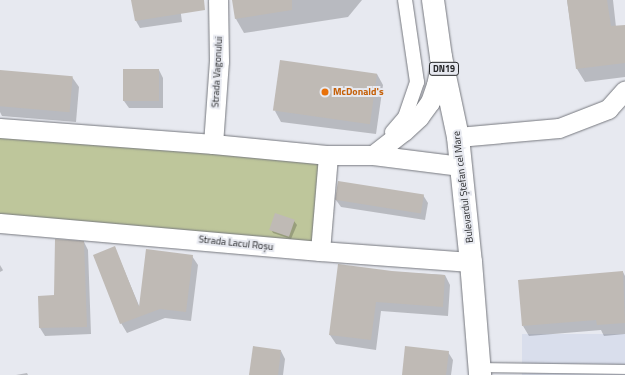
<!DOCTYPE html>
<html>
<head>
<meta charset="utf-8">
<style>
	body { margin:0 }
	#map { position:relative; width:625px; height:375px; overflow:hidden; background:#e7e9f0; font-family:"Titillium Web",sans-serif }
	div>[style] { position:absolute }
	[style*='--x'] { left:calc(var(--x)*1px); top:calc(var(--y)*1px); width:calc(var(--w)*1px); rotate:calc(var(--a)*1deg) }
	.built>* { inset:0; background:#d9deec; transform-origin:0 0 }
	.green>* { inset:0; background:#bec69b; transform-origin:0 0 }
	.shadow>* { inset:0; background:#0003; transform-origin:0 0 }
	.building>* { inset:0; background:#bfbab5; transform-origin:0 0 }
	.roads { filter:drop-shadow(0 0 1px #76787e) drop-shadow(0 0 1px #76787e) }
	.service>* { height:9px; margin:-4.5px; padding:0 4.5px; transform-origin:4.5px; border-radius:4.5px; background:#fff }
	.pedestrian>* { height:14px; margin:-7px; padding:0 7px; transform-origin:7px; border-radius:7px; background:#fff }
	.minor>* { height:19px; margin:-9.5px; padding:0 9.5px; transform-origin:9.5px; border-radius:9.5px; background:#fff }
	.primary>* { height:22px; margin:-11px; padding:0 11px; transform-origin:11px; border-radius:11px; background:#fff }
	.dots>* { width:11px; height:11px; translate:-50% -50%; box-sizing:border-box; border:2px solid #e7e9f0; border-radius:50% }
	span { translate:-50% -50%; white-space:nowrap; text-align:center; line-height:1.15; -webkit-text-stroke:4px #e7e9f0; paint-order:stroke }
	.shield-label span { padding:1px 3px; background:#e7e9f0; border:1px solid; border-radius:3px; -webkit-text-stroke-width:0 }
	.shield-label { font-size:9px; color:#252628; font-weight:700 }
	.street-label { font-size:10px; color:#252628 }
	.food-label { font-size:10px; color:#c56008; font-weight:700 }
	.left { translate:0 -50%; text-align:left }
</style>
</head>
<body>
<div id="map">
	<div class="built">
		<div style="left:625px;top:334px;width:41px;height:103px;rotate:90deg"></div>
	</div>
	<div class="green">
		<div style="left:0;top:129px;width:329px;height:98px;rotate:5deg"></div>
	</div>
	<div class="shadow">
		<div style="clip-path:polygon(132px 0,179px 0,182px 22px,140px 28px,136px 21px)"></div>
		<div style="clip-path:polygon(233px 0,362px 0,348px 17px,244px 33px,236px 19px)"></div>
		<div style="clip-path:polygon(567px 0,613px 0,616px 27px,625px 26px,625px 77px,585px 82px,577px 69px)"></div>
		<div style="clip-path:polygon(159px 70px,163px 78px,163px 108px,129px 108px,124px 101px)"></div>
		<div style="clip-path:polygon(0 71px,72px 77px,79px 87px,76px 122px,2px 116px,0 112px)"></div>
		<div style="clip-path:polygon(377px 74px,383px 85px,376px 134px,281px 122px,275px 111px)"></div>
		<div style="clip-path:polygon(423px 195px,428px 203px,425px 220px,341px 207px,336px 200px)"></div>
		<div style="clip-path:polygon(294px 221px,297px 225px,291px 239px,273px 233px,271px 229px)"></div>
		<div style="clip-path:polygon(84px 242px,88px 250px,91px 334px,45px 336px,40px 328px,39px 297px,55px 296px)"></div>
		<div style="clip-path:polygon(115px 248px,140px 308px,192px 256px,198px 265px,191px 321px,165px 318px,127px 333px,121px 323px)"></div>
		<div style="left:0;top:265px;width:6px;height:51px;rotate:59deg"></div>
		<div style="clip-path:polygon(392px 272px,445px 275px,450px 285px,448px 316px,381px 311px,376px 350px,336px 344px,330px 335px)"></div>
		<div style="clip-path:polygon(623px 272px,625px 276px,625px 334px,604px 336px,601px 330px,529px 336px,523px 326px)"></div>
		<div style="clip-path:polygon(281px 351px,285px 359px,283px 375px,250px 375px)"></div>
		<div style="clip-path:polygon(448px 352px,453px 360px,451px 375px,403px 375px)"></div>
		<div style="clip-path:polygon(27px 373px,28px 375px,16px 375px)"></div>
	</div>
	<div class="building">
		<div style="clip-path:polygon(131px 0,204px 0,205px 10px,135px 21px)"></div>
		<div style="clip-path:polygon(232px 0,292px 0,292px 10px,235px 19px)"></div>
		<div style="clip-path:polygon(567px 0,607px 0,611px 26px,625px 25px,625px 63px,576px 69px)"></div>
		<div style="left:280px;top:60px;width:98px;height:51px;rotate:8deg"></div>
		<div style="left:123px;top:69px;width:36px;height:32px"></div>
		<div style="left:0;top:70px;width:73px;height:36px;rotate:5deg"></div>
		<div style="left:338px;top:181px;width:87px;height:19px;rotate:9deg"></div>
		<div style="left:275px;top:213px;width:21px;height:18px;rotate:19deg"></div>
		<div style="clip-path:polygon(55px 239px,84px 241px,87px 327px,39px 328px,38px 296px,54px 295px)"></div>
		<div style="clip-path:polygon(115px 246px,139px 307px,146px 249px,193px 255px,186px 312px,160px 309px,120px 324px,93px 255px)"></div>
		<div style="clip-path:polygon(338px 264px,392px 271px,445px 275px,443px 307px,376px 302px,371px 340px,329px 335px)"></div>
		<div style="clip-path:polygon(623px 271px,625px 323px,597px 325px,596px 320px,522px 326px,518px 280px)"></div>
		<div style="clip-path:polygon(253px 346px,281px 350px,278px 375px,249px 375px)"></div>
		<div style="clip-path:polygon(405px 346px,449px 351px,446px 375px,402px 375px)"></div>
	</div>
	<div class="roads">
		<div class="service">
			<div style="--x:480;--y:367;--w:145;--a:0.8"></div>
		</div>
		<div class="pedestrian">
			<div style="--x:392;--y:132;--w:20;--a:-49"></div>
			<div style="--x:405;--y:117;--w:37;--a:-71"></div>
			<div style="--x:417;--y:82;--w:83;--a:-98.3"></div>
		</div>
		<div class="minor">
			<div style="--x:0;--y:128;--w:214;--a:4.3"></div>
			<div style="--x:213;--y:144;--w:116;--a:5.5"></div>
			<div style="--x:328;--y:155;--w:45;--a:0"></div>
			<div style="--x:373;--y:155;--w:88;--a:7.2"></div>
			<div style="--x:458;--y:137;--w:101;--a:-5.1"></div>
			<div style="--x:559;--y:128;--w:53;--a:-21.2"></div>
			<div style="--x:608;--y:109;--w:25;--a:-48"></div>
			<div style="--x:213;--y:144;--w:83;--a:-85.9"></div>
			<div style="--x:219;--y:61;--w:61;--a:-90.9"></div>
			<div style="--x:373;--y:155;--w:39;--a:-38"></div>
			<div style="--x:404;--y:131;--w:21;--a:-43"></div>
			<div style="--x:419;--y:117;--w:19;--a:-54"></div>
			<div style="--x:430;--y:102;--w:18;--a:-71"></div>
			<div style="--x:436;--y:85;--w:25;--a:-78"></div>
			<div style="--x:0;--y:223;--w:321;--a:5"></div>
			<div style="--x:320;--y:251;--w:151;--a:4.2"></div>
			<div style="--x:320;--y:251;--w:96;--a:-85.2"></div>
		</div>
		<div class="primary">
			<div style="--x:433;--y:0;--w:58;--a:82"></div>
			<div style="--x:441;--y:57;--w:82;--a:78"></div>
			<div style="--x:458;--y:137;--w:126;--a:84.1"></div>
			<div style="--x:471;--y:262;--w:113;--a:85.4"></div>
		</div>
	</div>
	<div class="dots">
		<div style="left:325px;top:92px;background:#e8710a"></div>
	</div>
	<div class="shield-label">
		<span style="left:444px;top:69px">DN19</span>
	</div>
	<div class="street-label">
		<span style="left:217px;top:72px;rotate:-87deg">Strada Vagonului</span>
		<span style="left:463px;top:187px;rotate:-97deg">Bulevardul Ștefan cel Mare</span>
		<span style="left:236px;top:243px;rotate:6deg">Strada Lacul Roșu</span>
	</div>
	<div class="food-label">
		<span class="left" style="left:333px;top:92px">McDonald's</span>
	</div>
</div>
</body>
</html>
